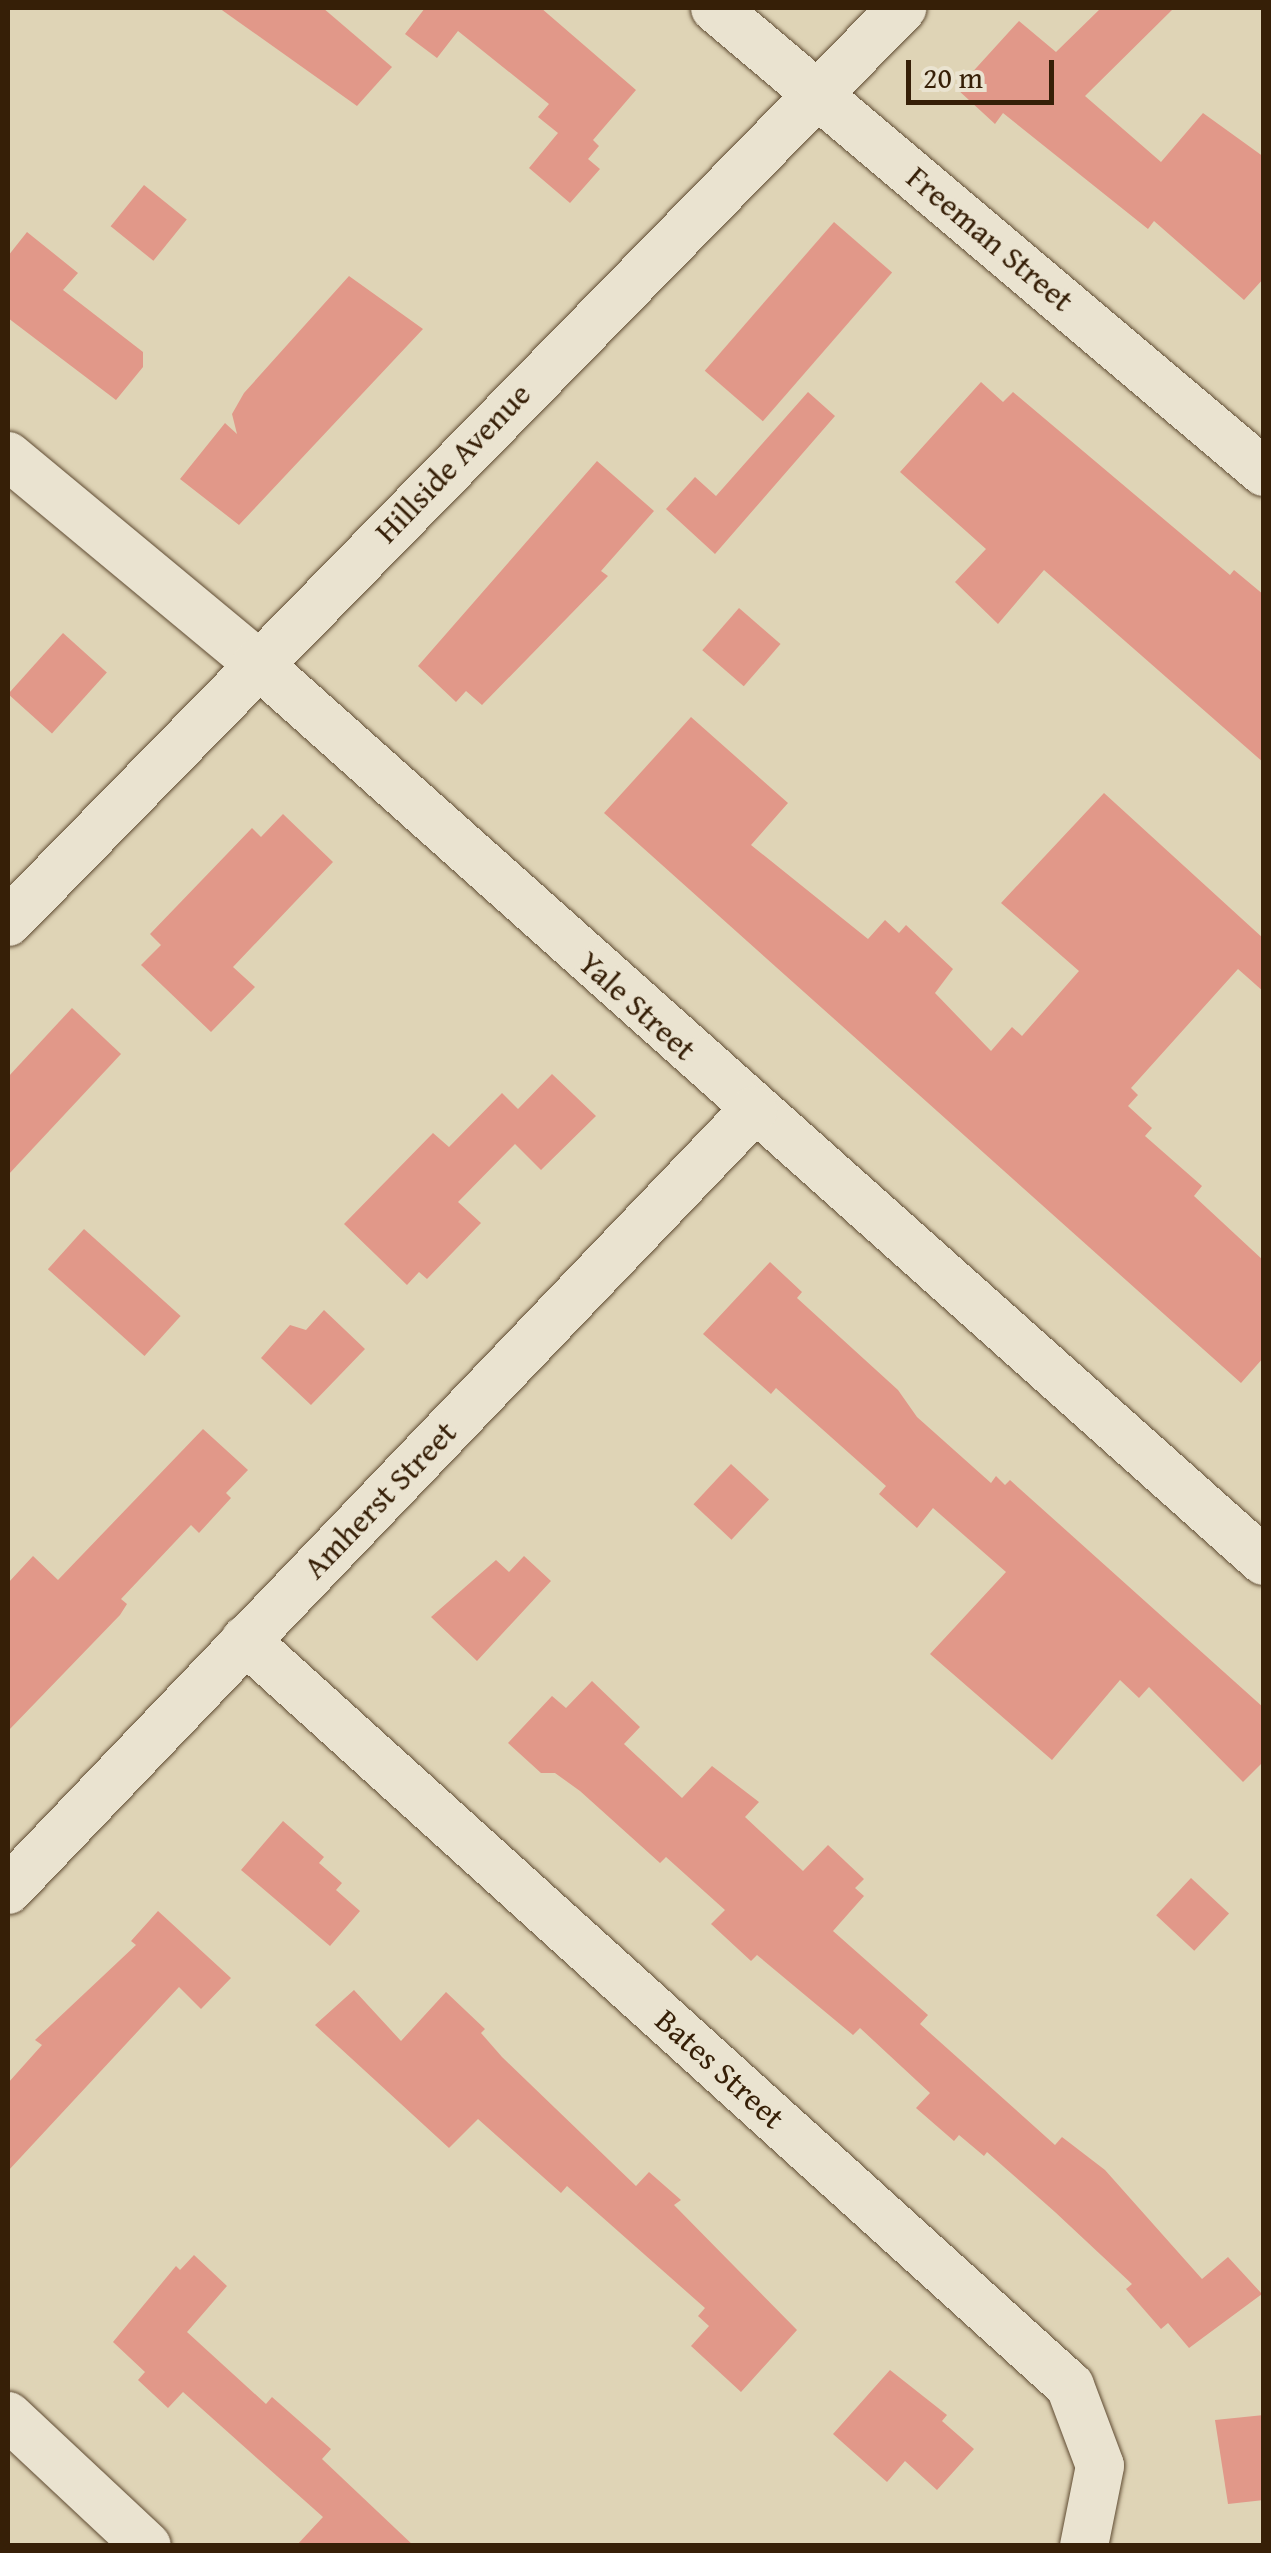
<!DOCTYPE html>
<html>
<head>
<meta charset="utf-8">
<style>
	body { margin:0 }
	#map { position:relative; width:1271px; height:2553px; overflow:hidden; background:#dfd4b6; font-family:"Gentium Book Plus",serif }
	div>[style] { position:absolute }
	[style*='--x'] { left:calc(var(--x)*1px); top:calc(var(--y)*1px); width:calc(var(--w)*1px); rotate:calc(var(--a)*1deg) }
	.building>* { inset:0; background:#e19889; transform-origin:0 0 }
	.roads { filter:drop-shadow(0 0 2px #604c33) drop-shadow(0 0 2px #604c33) }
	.street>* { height:48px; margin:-24px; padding:0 24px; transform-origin:24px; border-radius:24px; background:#eae3d0 }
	span { translate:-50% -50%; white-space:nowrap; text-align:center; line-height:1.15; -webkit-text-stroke:8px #eae3d0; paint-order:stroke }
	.street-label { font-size:32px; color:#361f07 }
	.frame { position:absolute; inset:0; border:10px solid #361f07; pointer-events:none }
	.scale { position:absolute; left:906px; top:60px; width:148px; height:45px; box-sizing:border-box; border:5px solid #361f07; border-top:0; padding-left:12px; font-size:30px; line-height:35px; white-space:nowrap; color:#361f07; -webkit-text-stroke:8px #eae3d0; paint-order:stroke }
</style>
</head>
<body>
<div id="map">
	<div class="building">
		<div style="clip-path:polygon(219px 8px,323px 8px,392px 67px,357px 106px)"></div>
		<div style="clip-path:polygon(425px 8px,541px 8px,636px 90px,593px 140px,599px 146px,588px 159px,600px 169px,570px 203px,529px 168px,558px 133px,538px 117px,549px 104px,458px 31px,437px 58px,405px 34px)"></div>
		<div style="clip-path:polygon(1101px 8px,1174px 8px,1085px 96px,1161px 162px,1203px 113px,1264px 157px,1264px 278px,1244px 300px,1154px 221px,1148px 229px,1003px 113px,995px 124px,957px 89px,1019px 21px,1056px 52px)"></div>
		<div style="left:144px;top:185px;width:55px;height:53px;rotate:39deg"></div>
		<div style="left:834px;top:222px;width:77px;height:197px;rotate:41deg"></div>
		<div style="clip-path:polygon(27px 232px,78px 273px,63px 290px,143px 352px,143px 367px,116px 400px,8px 318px,8px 256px)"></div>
		<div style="clip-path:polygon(349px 276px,423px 329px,239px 525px,180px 479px,225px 423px,237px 434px,232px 414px,244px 393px)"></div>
		<div style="clip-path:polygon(981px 382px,1003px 402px,1013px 392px,1230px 575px,1234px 570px,1264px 595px,1264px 763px,1044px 570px,998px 624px,955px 582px,986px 549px,900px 472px)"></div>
		<div style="clip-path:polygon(808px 392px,835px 416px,715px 554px,666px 509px,695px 477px,716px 496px)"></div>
		<div style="clip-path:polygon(597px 461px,654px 511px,601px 571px,608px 576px,482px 705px,466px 691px,456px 702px,418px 666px)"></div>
		<div style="left:739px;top:608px;width:55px;height:56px;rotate:41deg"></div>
		<div style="left:63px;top:633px;width:59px;height:82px;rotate:42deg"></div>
		<div style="clip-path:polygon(691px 717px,788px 803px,751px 845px,868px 939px,885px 920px,899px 933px,906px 925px,953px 969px,935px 993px,991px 1051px,1012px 1027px,1022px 1036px,1079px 971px,1001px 903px,1104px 793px,1264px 939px,1264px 992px,1238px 969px,1131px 1088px,1138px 1095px,1128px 1106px,1152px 1128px,1145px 1136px,1202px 1186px,1194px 1196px,1264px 1261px,1264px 1357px,1241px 1383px,604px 813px)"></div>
		<div style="clip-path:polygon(283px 814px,333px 862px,233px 967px,255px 987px,211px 1032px,141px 965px,161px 945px,150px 934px,252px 828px,261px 837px)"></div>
		<div style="clip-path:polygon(72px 1008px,121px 1054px,8px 1175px,8px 1077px)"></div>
		<div style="clip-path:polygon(552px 1074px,596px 1116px,541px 1170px,515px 1144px,458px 1202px,481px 1223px,427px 1279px,419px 1272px,407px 1285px,344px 1224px,433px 1133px,449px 1147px,502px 1093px,518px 1109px)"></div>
		<div style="left:84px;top:1229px;width:130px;height:54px;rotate:42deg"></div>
		<div style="clip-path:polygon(770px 1262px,802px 1292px,797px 1298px,898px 1390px,917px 1417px,991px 1483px,996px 1476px,1005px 1485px,1010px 1480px,1264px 1708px,1264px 1761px,1243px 1782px,1149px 1687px,1139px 1698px,1120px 1680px,1052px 1760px,930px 1654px,1006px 1572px,933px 1508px,917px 1528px,879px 1494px,886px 1486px,776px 1388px,771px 1394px,703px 1334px)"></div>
		<div style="clip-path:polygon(324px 1310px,365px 1349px,311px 1405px,261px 1358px,290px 1325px,306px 1330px)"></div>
		<div style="clip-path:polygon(203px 1429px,248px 1470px,226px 1493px,231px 1498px,199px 1533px,191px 1525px,121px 1599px,127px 1604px,120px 1615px,8px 1731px,8px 1583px,33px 1556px,58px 1580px)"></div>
		<div style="left:731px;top:1464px;width:52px;height:55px;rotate:43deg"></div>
		<div style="clip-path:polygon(524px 1556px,551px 1581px,477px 1661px,431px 1617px,496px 1560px,509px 1572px)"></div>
		<div style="clip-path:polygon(592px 1681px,640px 1727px,624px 1744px,682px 1798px,712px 1766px,759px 1802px,745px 1817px,803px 1871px,828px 1845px,864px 1879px,855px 1888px,864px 1896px,833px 1931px,928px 2015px,920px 2024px,1055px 2145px,1062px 2137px,1105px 2170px,1202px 2279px,1228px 2257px,1262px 2294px,1189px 2348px,1168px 2323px,1161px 2329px,1126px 2289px,1132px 2284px,1055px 2212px,987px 2152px,984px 2156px,959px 2135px,954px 2141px,916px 2108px,930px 2093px,860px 2028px,853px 2035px,757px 1955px,751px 1961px,711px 1924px,725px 1910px,666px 1857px,660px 1863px,580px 1791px,555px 1773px,541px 1773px,508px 1743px,552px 1696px,566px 1708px)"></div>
		<div style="clip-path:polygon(283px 1821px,324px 1857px,319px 1863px,342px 1883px,336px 1890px,360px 1911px,330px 1946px,241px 1870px)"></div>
		<div style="left:1191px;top:1878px;width:52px;height:51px;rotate:43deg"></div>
		<div style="clip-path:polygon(158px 1911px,231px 1978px,201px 2009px,179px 1987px,8px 2171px,8px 2083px,42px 2045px,35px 2040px,136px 1945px,131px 1941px)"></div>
		<div style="clip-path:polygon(354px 1990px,401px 2041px,446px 1992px,485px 2029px,481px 2033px,502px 2057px,636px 2186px,649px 2172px,681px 2200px,674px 2205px,797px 2330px,741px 2392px,691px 2346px,709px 2326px,698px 2316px,705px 2308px,567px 2186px,561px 2193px,478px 2119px,449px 2148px,315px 2025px)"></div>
		<div style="clip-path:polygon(194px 2255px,227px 2286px,187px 2332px,266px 2404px,272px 2397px,331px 2449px,322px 2459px,414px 2546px,296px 2546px,323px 2517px,183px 2392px,168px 2408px,138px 2380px,145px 2372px,113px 2342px,176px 2266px,180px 2270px)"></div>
		<div style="clip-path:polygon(890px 2370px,947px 2415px,942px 2421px,974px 2449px,937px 2490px,905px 2461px,887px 2482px,833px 2434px)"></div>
		<div style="clip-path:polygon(1264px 2415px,1264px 2500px,1228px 2504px,1215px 2420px)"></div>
	</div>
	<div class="roads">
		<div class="street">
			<div style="--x:715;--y:8;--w:719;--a:40.2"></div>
			<div style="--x:8;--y:456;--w:324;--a:39.7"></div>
			<div style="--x:257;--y:663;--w:1349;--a:41.73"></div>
			<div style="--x:8;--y:922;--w:1279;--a:-45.63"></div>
			<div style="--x:245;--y:1640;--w:1112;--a:42.12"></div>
			<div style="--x:1070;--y:2386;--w:85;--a:69.4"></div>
			<div style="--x:1100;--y:2466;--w:82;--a:101.3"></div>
			<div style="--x:8;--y:1890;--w:1078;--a:-46.28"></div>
			<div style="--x:8;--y:2416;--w:190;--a:43.1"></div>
		</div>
	</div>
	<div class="street-label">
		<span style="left:990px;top:239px;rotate:40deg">Freeman Street</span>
		<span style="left:453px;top:463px;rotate:-46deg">Hillside Avenue</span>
		<span style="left:637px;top:1006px;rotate:42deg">Yale Street</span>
		<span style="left:380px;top:1500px;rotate:-46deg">Amherst Street</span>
		<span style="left:720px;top:2069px;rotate:42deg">Bates Street</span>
	</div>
	<div class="frame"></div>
	<div class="scale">20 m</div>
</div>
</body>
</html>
